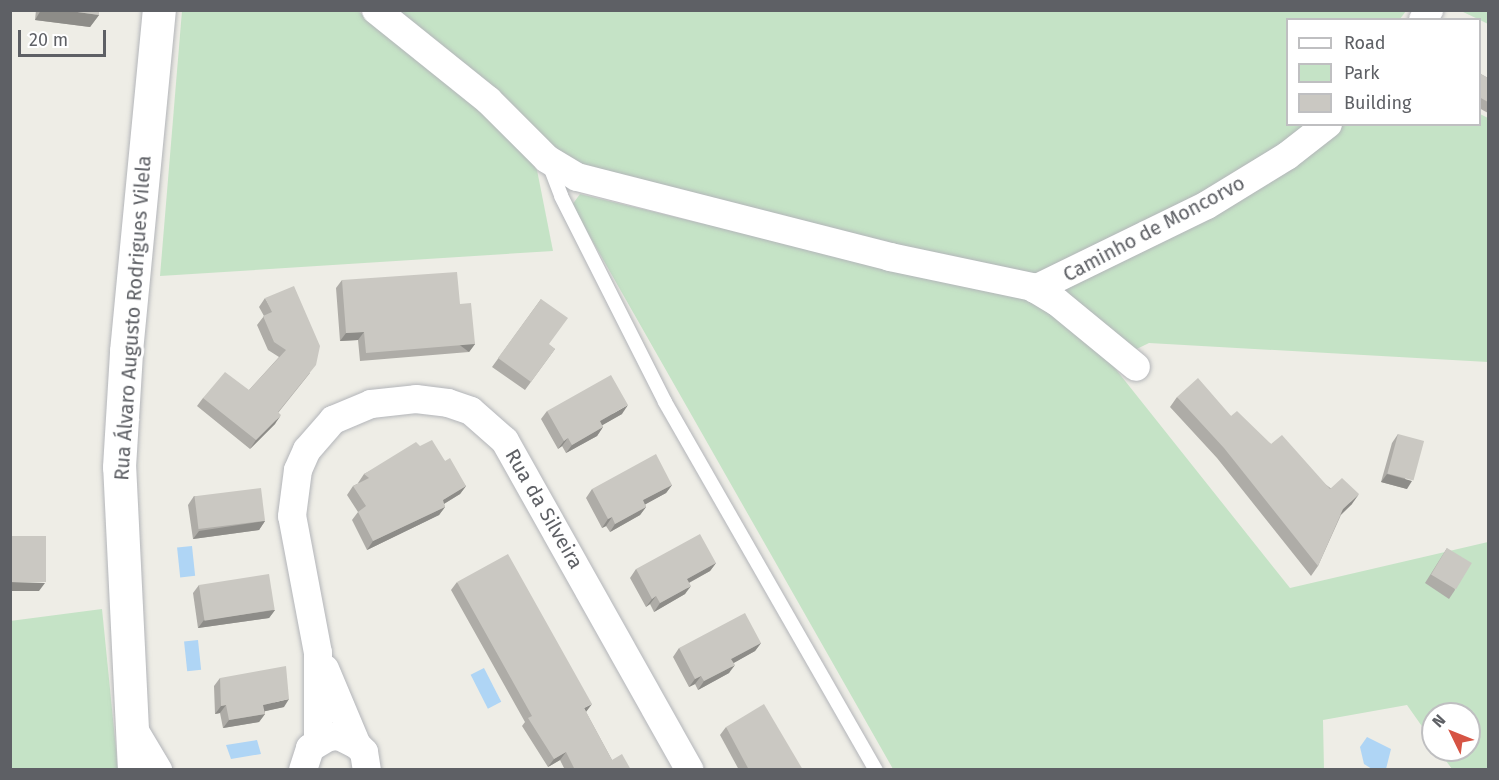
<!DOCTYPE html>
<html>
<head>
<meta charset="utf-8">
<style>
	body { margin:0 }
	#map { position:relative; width:1499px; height:780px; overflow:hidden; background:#eeede6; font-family:"Fira Sans",sans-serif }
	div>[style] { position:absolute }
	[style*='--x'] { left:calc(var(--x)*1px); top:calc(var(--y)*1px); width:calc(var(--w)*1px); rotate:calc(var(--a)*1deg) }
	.green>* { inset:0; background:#c5e3c6 }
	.water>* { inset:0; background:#afd5f5; transform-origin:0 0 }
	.roads { filter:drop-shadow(0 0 2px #b3b5b9) drop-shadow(0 0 2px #b3b5b9) }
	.lane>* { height:14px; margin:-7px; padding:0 7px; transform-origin:7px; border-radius:7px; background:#fff }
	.street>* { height:28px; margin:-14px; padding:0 14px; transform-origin:14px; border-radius:14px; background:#fff }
	.secondary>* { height:33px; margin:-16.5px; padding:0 16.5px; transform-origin:16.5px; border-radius:16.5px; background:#fff }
	.wall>* { inset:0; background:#aeaca7 }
	.shaded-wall>* { inset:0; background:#8d8c88; transform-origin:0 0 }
	.building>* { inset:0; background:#cac8c2; transform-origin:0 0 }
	span { translate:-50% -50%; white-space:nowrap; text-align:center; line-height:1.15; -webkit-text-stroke:6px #fff; paint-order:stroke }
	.street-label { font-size:20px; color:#5e6065 }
	.frame { position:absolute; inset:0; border:12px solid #5e6065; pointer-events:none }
	.legend { position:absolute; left:1286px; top:18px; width:195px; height:108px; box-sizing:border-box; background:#fff; border:2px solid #bfbfc1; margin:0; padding:8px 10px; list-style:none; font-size:18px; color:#5e6065 }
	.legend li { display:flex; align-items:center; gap:12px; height:30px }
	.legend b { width:30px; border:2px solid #bfbfc1 }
	.north { position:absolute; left:1421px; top:702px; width:60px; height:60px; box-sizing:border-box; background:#fff; border:2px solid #bfbfc1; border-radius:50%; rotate:313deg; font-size:16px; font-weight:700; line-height:24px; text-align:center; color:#5e6065 }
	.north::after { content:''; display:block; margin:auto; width:21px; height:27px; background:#d65444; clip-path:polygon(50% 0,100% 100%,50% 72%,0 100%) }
	.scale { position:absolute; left:18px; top:30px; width:88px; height:27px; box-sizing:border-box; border:3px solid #5e6065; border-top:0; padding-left:8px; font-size:18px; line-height:21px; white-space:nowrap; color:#5e6065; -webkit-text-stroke:4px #fff; paint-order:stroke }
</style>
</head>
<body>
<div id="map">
	<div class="green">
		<div style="clip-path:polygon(182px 11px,358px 11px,492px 115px,537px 170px,553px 251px,160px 276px)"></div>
		<div style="clip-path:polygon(390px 11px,1406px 11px,1400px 19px,1288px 20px,1288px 124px,1480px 124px,1480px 114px,1488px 118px,1488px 362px,1149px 343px,1110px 362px,1290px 588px,1488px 542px,1488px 769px,1452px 769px,1438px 750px,1469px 750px,1469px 714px,1433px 714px,1433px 742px,1407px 705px,1323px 720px,1324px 769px,893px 769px,572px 205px,580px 194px,704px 224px,565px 158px)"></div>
		<div style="clip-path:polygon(1461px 11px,1488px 11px,1488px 24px,1480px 20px)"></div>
		<div style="clip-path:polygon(102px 609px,118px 769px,11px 769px,10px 621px)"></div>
	</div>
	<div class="water">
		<div style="left:192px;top:546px;width:30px;height:15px;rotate:84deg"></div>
		<div style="left:198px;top:640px;width:30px;height:14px;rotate:84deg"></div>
		<div style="left:484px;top:668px;width:38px;height:15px;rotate:63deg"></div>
		<div style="clip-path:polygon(1367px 737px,1391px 749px,1386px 769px,1372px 769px,1364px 764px,1360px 747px)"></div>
		<div style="clip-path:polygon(257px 740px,261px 754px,231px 759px,226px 745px)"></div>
	</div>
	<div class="roads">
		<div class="lane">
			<div style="--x:549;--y:164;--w:34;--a:69"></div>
			<div style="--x:561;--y:196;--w:231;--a:63.2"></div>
			<div style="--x:665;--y:402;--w:424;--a:60.2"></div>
		</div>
		<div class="street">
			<div style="--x:376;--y:10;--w:144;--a:38.8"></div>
			<div style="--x:488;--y:100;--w:83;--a:45"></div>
			<div style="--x:547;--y:159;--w:35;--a:31"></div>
			<div style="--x:577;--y:177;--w:323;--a:14.3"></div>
			<div style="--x:890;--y:257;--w:145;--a:11.9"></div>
			<div style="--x:1032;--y:287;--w:29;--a:31"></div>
			<div style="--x:1057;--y:302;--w:102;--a:39.4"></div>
			<div style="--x:1423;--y:20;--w:12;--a:-59"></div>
			<div style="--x:1035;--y:289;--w:191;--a:-26"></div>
			<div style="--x:1207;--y:205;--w:94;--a:-31.5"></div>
			<div style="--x:1287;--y:156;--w:52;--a:-38"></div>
			<div style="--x:325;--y:669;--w:82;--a:67.2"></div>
			<div style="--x:130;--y:723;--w:55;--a:59.2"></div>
			<div style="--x:318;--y:741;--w:88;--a:-90"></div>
			<div style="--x:318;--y:653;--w:139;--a:-100.7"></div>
			<div style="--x:292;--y:516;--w:46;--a:-82.6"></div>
			<div style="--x:298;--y:470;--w:22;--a:-66"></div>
			<div style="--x:307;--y:450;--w:40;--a:-49"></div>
			<div style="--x:333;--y:420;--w:41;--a:-22.8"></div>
			<div style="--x:371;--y:404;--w:45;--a:-6.3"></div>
			<div style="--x:416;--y:399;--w:32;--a:7"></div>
			<div style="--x:448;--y:403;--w:24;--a:19"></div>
			<div style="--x:471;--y:411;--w:45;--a:41.4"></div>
			<div style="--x:505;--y:441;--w:377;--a:60.7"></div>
			<div style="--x:303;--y:770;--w:23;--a:-72"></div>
			<div style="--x:310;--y:748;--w:21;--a:-31"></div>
			<div style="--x:328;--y:737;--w:11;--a:-5"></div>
			<div style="--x:339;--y:736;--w:20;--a:27"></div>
			<div style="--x:357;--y:745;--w:10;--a:45"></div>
			<div style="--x:364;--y:752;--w:18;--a:81"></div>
		</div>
		<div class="secondary">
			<div style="--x:134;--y:770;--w:303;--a:-92.8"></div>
			<div style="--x:119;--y:467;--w:116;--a:-86.5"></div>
			<div style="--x:126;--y:351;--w:343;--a:-84.5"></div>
		</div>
	</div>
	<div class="wall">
		<div style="clip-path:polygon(36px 10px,99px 10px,99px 15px,90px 27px,35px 20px)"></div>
		<div style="clip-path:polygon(1479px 73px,1488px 78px,1488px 113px,1479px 108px)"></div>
		<div style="clip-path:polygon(342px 280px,460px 304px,475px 344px,469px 352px,360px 361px,358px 340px,340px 341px,336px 288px)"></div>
		<div style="clip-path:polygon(265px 298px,310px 373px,278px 413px,275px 424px,250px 449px,197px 406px,203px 398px,249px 390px,279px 357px,268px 350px,257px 325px,264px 316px,259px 307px)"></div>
		<div style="clip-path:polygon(541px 299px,549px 345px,555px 349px,525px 390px,492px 367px)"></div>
		<div style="clip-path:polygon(1177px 397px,1231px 416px,1271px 444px,1352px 504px,1341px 515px,1318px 566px,1311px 576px,1217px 458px,1170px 407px)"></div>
		<div style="clip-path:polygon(547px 411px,622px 414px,602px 425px,603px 427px,597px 436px,566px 453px,562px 446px,558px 449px,541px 419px)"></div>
		<div style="clip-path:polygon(1398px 434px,1407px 489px,1381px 482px,1392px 443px)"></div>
		<div style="clip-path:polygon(420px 446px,445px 461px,466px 486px,460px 494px,444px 504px,445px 507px,439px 515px,367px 550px,352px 520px,358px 512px,347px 495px,353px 486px,359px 483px,358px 483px,364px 474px)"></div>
		<div style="clip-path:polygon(672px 485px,666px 493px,645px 504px,646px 507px,640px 515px,610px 532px,606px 526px,602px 528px,586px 498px,592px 489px)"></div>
		<div style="clip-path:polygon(194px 496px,265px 521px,259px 530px,193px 539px,188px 505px)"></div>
		<div style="clip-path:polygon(1447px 548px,1455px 590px,1449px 599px,1425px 583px)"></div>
		<div style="clip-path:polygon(716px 563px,710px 571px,689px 583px,685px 594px,654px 612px,650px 604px,646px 607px,630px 578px,636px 569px)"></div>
		<div style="clip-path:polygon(457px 582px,586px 712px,612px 760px,631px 770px,565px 770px,560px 760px,548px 767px,522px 726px,525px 722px,451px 590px)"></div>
		<div style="clip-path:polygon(199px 585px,275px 610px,269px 618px,198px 628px,193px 593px)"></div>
		<div style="clip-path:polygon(761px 643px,755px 651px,733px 663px,729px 673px,698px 690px,695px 684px,689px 687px,673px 657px,679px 648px)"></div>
		<div style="clip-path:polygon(220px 678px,284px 707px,265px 711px,265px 714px,259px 722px,223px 728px,220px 713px,215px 714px,214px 686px)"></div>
		<div style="clip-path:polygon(726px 727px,803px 770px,739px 770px,720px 735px)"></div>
	</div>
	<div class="shaded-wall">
		<div style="clip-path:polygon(41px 10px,63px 10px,99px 15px,90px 27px,35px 20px)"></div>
		<div style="clip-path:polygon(364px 332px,358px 340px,340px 341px,346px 333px)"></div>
		<div style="left:475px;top:344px;width:10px;height:109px;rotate:127deg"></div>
		<div style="clip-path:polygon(628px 405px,622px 414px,594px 430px,600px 421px)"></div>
		<div style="clip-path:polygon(281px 415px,275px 424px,250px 449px,256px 440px)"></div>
		<div style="clip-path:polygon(603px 427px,597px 436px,566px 453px,572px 445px)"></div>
		<div style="clip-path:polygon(568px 438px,562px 446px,558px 449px,564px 441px)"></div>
		<div style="clip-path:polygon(1387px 474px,1412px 481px,1407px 489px,1381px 482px)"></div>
		<div style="clip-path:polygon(672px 485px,666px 493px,637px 509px,643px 500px)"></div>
		<div style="clip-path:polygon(466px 486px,460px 494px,437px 508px,443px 500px)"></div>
		<div style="clip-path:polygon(1359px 494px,1352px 504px,1336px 519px,1343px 509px)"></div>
		<div style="clip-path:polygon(445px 507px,439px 515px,367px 550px,373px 541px)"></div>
		<div style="clip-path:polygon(646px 507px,640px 515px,610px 532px,615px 524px)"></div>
		<div style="clip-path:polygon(612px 517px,606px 526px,602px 528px,608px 519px)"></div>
		<div style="clip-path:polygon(265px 521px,259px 530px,193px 539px,199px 531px)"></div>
		<div style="clip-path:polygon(716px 563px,710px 571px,681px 587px,687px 579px)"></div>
		<div style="clip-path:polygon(10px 582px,45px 583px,39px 591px,10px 591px)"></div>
		<div style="clip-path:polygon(691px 586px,685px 594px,654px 612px,660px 603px)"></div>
		<div style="clip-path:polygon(656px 596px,650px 604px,646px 607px,652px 599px)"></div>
		<div style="clip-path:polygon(275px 610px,269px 618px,198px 628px,204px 620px)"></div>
		<div style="clip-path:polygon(761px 643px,755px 651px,725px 668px,731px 659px)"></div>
		<div style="clip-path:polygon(735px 665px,729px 673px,698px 690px,704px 681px)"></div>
		<div style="clip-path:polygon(701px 676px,695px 684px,689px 687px,695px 679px)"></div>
		<div style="clip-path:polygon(289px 699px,284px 707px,257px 713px,263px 705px)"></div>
		<div style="clip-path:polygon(592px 704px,586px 712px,584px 708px)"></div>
		<div style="clip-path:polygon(226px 705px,220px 713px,215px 714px,221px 706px)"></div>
		<div style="clip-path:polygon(265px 714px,259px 722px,223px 728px,229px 720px)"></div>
		<div style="clip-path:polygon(566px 752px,560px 760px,548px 767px,554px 759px)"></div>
	</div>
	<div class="building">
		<div style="clip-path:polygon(63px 10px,99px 10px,99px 15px)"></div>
		<div style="clip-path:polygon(1479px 73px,1488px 78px,1488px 102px,1479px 97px)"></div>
		<div style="clip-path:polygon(457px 272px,460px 304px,471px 303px,475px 344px,366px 353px,364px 332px,346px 333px,342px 280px)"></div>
		<div style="clip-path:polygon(294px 286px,320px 346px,316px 365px,278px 412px,281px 415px,256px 440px,203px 398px,225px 372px,249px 390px,286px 350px,274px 342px,263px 316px,272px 312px,265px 298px)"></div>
		<div style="clip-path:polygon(541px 299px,568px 318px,549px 344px,555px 349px,531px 382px,498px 358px)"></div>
		<div style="clip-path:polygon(611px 375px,628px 405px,600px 421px,603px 427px,572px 445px,568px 438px,564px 441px,547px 411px)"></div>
		<div style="clip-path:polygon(1198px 378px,1231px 416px,1237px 411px,1271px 444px,1282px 435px,1330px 489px,1342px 478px,1359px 494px,1343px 509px,1318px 566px,1224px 448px,1177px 397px)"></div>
		<div style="left:1398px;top:434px;width:27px;height:41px;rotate:15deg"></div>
		<div style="clip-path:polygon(432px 440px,445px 461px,450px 458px,466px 486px,443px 500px,445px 507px,373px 541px,358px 512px,366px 506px,353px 486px,369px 478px,364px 474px,416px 442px,420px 446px)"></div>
		<div style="clip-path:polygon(656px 454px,672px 485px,643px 500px,646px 507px,615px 524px,612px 517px,608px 519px,592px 489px)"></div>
		<div style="left:261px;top:488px;width:33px;height:67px;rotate:83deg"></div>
		<div style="clip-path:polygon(700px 534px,716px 563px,687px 579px,691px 586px,660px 603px,656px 596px,652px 599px,636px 569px)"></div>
		<div style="left:10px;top:536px;width:36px;height:46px"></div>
		<div style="left:1447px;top:548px;width:29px;height:31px;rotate:31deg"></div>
		<div style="clip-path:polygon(508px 554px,592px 704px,584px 708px,612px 760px,622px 754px,631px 770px,575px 770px,566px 752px,554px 759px,528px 718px,532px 716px,457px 582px)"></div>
		<div style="left:269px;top:574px;width:36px;height:71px;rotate:81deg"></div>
		<div style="clip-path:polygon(745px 613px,761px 643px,731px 659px,735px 665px,704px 681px,701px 676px,695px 679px,679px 648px)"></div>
		<div style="clip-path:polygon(286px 666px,289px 699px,263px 705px,265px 714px,229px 720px,226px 705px,221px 706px,220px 678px)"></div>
		<div style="clip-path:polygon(764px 704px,803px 770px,749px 770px,726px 727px)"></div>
	</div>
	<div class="street-label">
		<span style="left:1154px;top:229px;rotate:-28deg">Caminho de Moncorvo</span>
		<span style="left:133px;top:318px;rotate:-86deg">Rua Álvaro Augusto Rodrigues Vilela</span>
		<span style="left:544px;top:509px;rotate:60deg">Rua da Silveira</span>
	</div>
	<div class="frame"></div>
	<ul class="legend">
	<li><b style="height:8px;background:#fff"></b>Road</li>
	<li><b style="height:16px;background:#c5e3c6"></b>Park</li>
	<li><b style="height:16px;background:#cac8c2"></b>Building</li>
	</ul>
	<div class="north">N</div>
	<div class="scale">20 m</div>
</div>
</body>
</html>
